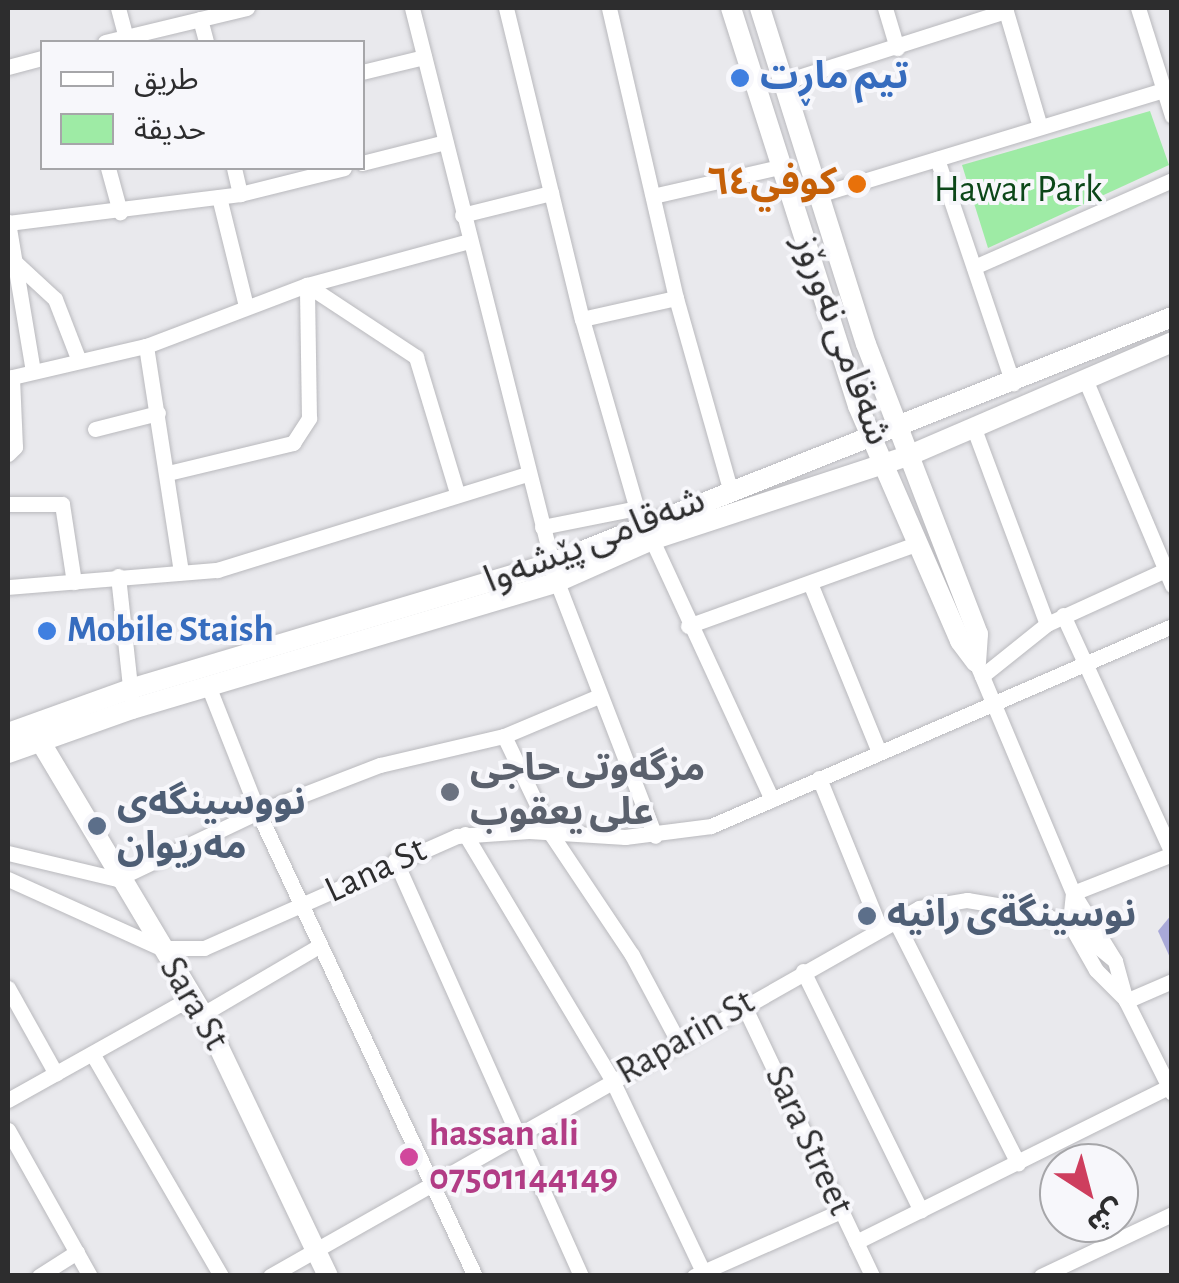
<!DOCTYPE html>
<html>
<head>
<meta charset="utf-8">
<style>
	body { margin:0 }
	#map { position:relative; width:1179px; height:1283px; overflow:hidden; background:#e9e9ed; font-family:"Alegreya Sans","Noto Sans Arabic",sans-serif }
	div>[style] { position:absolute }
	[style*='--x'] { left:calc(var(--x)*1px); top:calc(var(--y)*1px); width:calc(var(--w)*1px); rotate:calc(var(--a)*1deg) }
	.green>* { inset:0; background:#9eeba5 }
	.roads { filter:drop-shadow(0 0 2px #b9b9bd) drop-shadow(0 0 2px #b9b9bd) }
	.minor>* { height:15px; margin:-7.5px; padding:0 7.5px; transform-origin:7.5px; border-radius:7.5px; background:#fff }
	.major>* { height:20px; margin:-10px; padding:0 10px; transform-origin:10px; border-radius:10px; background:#fff }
	.wall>* { inset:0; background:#a9a9d8 }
	.dots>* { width:28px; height:28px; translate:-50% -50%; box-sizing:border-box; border:5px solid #f7f7fb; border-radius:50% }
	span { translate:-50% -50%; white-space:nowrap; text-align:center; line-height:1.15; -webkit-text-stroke:8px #f7f7fb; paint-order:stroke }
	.shop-label { font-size:38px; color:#366cbe; font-weight:700 }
	.left { translate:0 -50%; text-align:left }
	.food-label { font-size:38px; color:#c56008; font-weight:700 }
	.right { translate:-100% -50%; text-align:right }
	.park-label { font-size:38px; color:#0c4719 }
	.street-label { font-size:38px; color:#2d2d2e }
	.worship-label { font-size:38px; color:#5b616d; font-weight:700 }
	.service-label { font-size:38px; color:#4e5e75; font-weight:700 }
	.hotel-label { font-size:38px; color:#b23c85; font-weight:700 }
	.frame { position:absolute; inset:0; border:10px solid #2d2d2e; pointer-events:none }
	.legend { position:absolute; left:40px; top:40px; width:325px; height:130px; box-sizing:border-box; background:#f7f7fb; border:2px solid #a6a6a9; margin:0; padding:12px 18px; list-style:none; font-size:30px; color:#2d2d2e }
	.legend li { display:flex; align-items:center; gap:20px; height:50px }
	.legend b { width:50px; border:2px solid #a6a6a9 }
	.north { position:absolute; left:1039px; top:1143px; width:100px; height:100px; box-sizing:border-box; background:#f7f7fb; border:2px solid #a6a6a9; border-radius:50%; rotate:144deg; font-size:28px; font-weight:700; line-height:40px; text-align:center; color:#2d2d2e }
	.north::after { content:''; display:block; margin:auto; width:35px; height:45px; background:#ce3e5e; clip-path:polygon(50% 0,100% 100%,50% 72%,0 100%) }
</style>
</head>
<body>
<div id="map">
	<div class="green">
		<div style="clip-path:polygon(1150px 111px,1169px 165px,988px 248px,962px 165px)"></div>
	</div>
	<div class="roads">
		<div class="minor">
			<div style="--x:118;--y:8;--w:30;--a:75"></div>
			<div style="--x:412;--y:8;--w:592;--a:75.82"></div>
			<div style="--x:557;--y:582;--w:272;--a:68.9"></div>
			<div style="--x:506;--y:8;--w:320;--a:76.3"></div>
			<div style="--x:582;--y:319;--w:212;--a:73.9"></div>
			<div style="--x:609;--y:8;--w:298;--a:77"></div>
			<div style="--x:676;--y:298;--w:198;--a:74.2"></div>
			<div style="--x:885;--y:8;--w:42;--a:73.3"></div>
			<div style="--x:1005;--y:8;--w:124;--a:73.6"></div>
			<div style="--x:1138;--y:8;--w:113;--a:72.5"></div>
			<div style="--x:200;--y:19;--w:24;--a:75"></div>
			<div style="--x:105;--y:42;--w:146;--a:-13.5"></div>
			<div style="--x:8;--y:67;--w:35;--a:-15"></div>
			<div style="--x:362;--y:72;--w:64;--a:-13.6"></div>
			<div style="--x:783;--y:82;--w:234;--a:-17.7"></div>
			<div style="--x:937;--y:159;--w:237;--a:71.3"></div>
			<div style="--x:362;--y:163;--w:86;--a:-14.2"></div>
			<div style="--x:108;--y:168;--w:46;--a:74.7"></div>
			<div style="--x:234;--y:168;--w:27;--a:77"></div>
			<div style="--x:821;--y:194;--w:357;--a:-16.9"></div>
			<div style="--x:653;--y:196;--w:130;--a:-12.9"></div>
			<div style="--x:219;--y:197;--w:112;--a:76.1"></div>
			<div style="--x:462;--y:215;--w:92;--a:-13.9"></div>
			<div style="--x:8;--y:222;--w:151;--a:80.5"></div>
			<div style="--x:8;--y:223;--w:234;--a:-7.1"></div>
			<div style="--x:240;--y:194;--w:107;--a:-14"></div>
			<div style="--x:16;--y:263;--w:53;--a:42.7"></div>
			<div style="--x:55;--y:299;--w:66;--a:68.8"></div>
			<div style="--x:974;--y:267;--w:216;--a:-23.7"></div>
			<div style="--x:307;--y:285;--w:131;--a:33.4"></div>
			<div style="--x:416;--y:357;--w:142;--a:73.2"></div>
			<div style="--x:582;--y:319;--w:96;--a:-12.6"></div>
			<div style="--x:146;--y:346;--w:229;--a:81.2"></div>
			<div style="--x:8;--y:378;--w:142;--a:-13.1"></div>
			<div style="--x:146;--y:346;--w:172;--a:-20.8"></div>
			<div style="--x:307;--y:285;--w:168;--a:-15.2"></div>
			<div style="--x:1085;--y:379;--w:224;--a:67.1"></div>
			<div style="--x:95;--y:429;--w:65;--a:-14.3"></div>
			<div style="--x:974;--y:429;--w:208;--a:69.5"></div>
			<div style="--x:8;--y:454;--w:10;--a:-45"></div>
			<div style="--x:15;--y:447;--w:70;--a:-92.5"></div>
			<div style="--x:168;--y:473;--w:129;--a:-13.5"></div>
			<div style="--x:293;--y:443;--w:30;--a:-57"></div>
			<div style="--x:309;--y:418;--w:133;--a:-90.9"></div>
			<div style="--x:8;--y:504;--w:54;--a:0"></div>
			<div style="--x:62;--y:504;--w:79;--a:81.3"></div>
			<div style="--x:542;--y:527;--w:97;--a:-11.3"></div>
			<div style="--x:652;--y:540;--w:286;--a:65.2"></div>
			<div style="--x:118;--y:576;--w:121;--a:83.8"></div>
			<div style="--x:810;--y:583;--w:183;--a:67.8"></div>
			<div style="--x:8;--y:587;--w:210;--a:-4.7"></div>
			<div style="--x:217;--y:570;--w:325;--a:-17.2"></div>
			<div style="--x:1063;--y:615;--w:262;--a:65.4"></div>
			<div style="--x:688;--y:626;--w:245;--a:-19.8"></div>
			<div style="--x:976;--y:662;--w:251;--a:67.2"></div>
			<div style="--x:1073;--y:893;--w:80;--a:58.3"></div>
			<div style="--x:1115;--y:961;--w:41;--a:74.6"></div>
			<div style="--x:1126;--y:1001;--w:103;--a:63.4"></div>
			<div style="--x:982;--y:676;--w:83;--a:-38.7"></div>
			<div style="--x:1047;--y:624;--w:137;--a:-24.5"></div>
			<div style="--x:209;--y:688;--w:133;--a:68.4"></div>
			<div style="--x:258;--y:812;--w:512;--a:64.94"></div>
			<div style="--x:504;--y:736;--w:109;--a:64.4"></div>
			<div style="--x:551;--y:834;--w:146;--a:56.2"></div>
			<div style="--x:632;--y:955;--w:102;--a:61.9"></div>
			<div style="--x:819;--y:778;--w:160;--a:67.9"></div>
			<div style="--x:465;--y:834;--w:287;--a:59.1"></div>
			<div style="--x:612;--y:1080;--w:217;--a:64.6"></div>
			<div style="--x:8;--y:853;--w:112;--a:13.4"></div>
			<div style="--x:117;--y:879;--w:156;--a:-25.4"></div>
			<div style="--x:258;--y:812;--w:131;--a:-21.1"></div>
			<div style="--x:380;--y:765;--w:127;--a:-13.2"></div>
			<div style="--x:504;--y:736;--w:101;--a:-22.8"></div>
			<div style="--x:395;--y:860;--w:456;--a:65.9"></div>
			<div style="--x:8;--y:879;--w:168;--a:24.3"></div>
			<div style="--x:161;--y:948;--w:43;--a:0"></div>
			<div style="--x:204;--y:948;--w:277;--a:-23.9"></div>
			<div style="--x:457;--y:836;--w:72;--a:-4"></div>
			<div style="--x:529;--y:831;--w:96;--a:3.6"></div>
			<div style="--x:625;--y:837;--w:87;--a:-7.3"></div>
			<div style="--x:711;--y:826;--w:503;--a:-23.45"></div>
			<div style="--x:1073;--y:893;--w:31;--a:96"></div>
			<div style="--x:1070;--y:924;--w:53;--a:60.5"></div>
			<div style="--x:1096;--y:970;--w:40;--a:45"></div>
			<div style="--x:1073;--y:893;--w:106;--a:-21.5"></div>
			<div style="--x:894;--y:918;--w:275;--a:63.2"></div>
			<div style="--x:803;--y:971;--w:267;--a:63.8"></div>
			<div style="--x:8;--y:988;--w:98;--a:60.8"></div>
			<div style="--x:1126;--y:1001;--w:50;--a:-23.5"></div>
			<div style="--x:744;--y:1006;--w:299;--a:64.6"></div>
			<div style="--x:93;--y:1055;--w:255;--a:59.9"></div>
			<div style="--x:8;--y:1100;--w:197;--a:-29.2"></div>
			<div style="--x:180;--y:1004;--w:25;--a:23"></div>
			<div style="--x:203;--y:1014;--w:134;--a:-30.4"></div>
			<div style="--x:8;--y:1130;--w:167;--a:60.7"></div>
			<div style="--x:856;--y:1242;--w:353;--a:-26.4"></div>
			<div style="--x:39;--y:1276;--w:45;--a:-32.3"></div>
			<div style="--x:270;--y:1276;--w:746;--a:-29.55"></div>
			<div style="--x:919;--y:908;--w:49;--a:-9.5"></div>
			<div style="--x:967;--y:900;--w:60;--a:9.6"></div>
			<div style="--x:1026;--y:910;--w:46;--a:17.7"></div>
			<div style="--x:1070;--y:924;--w:58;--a:39.4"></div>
			<div style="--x:694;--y:1276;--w:161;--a:-23.9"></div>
			<div style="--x:1041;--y:1276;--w:145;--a:-25.3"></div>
		</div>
		<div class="major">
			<div style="--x:731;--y:8;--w:418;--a:72.3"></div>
			<div style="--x:858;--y:406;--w:256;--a:66.5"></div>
			<div style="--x:960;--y:641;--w:26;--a:53"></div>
			<div style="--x:760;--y:8;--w:352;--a:72.5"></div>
			<div style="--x:866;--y:344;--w:311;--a:68.9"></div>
			<div style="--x:978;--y:634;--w:28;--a:94"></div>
			<div style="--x:8;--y:733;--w:130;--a:-19.8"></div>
			<div style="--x:130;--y:689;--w:440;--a:-16.6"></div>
			<div style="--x:552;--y:563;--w:667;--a:-21.64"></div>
			<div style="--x:40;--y:741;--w:318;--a:59.2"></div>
			<div style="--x:203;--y:1014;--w:290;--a:64.5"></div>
			<div style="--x:8;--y:753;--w:132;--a:-19.5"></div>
			<div style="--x:132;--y:709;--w:444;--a:-16.6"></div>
			<div style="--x:557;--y:582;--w:104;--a:-23.9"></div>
			<div style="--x:652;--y:540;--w:272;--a:-18.2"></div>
			<div style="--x:910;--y:455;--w:285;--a:-23.3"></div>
		</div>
	</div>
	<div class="wall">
		<div style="clip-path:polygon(1172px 914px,1172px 962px,1158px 931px)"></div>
	</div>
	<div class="dots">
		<div style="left:740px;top:78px;background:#3f7fe0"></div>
		<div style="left:857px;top:184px;background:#e8710a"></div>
		<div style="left:47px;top:631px;background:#3f7fe0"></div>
		<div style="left:450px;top:792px;background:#6b7280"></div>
		<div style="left:97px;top:826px;background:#5c6f8a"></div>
		<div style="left:867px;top:916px;background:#5c6f8a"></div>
		<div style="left:409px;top:1157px;background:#d1479c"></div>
	</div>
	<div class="shop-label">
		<span class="left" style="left:760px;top:78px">تیم ماڕت</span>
		<span class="left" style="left:67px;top:631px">Mobile Staish</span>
	</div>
	<div class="food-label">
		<span class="right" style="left:837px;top:184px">كوفي٦٤</span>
	</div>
	<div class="park-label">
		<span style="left:1018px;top:191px">Hawar Park</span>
	</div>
	<div class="street-label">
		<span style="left:841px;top:340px;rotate:70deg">شەقامی نەورۆز</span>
		<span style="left:595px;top:541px;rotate:-21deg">شەقامی پێشەوا</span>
		<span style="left:376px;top:871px;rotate:-25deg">Lana St</span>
		<span style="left:193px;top:1004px;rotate:60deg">Sara St</span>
		<span style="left:686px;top:1038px;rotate:-30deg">Raparin St</span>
		<span style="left:808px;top:1141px;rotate:65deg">Sara Street</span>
	</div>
	<div class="worship-label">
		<span class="left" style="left:470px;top:792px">مزگەوتی حاجی<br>علی یعقوب</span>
	</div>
	<div class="service-label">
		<span class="left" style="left:117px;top:826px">نووسینگەی<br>مەریوان</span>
		<span class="left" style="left:887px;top:916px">نوسينگةى رانيه</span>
	</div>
	<div class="hotel-label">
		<span class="left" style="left:429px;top:1157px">hassan ali<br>07501144149</span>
	</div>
	<div class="frame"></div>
	<ul class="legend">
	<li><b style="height:12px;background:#fff"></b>طريق</li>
	<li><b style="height:28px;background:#9eeba5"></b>حديقة</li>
	</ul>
	<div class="north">ش</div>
</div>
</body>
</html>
